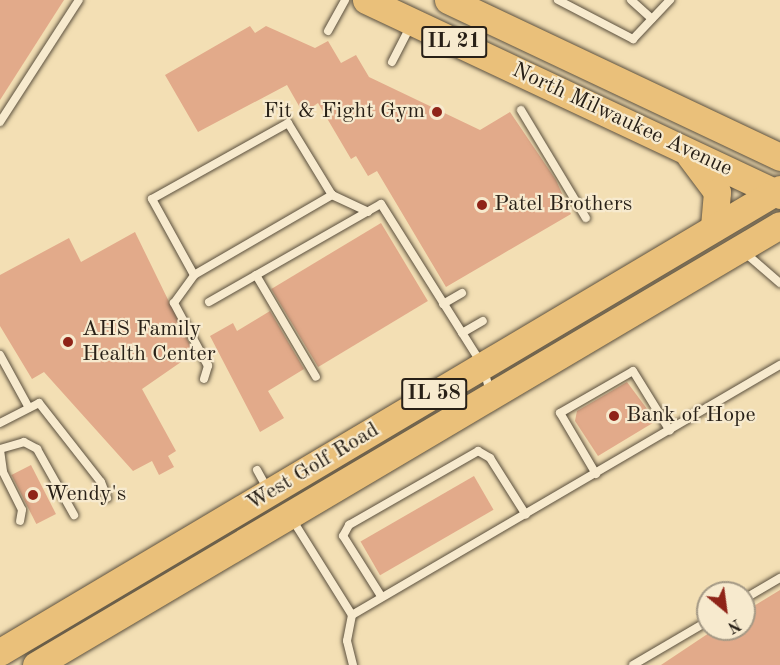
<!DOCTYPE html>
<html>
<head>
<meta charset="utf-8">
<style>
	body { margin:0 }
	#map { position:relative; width:780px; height:665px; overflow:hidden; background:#f3dfb4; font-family:"Old Standard TT",serif }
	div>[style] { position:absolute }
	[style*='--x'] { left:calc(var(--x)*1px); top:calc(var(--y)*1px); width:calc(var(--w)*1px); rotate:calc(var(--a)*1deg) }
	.building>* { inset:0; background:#e2aa8a; transform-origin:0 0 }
	.roads { filter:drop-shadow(0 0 2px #5b503e) drop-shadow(0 0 2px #5b503e) }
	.lane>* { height:8px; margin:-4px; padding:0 4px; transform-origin:4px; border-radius:4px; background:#f7eace }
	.primary>* { height:27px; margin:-13.5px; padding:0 13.5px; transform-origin:13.5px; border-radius:13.5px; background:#eac07a }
	.dots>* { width:16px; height:16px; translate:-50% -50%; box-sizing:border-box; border:3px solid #f7eace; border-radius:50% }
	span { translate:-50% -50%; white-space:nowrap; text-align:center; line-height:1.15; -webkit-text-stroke:4.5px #f7eace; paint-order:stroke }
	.shield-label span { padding:2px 4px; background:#f7eace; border:2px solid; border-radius:4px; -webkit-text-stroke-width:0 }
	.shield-label { font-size:21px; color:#282017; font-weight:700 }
	.poi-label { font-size:22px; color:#282017 }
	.right { translate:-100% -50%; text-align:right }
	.left { translate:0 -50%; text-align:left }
	.street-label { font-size:22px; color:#282017 }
	.north { position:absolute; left:696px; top:581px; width:60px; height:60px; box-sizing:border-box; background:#f7eace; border:2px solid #a49985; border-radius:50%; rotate:151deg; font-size:16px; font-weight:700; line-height:24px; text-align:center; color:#282017 }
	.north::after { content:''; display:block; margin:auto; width:21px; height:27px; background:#8f2418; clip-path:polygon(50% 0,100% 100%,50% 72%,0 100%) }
</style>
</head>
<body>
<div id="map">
	<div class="building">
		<div style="clip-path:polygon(0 0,64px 0,0 100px)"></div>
		<div style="clip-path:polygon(250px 26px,255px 33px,266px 26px,315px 48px,328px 41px,341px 63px,356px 55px,369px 77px,480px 130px,510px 112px,556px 180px,571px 214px,446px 287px,377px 171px,368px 176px,356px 156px,351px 159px,318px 103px,303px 113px,287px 85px,198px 132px,165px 75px)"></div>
		<div style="left:381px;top:223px;width:91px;height:128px;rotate:59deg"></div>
		<div style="clip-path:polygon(135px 232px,194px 353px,142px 389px,176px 451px,168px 456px,174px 467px,159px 475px,152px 461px,133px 471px,44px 372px,32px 379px,0 326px,0 275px,69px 238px,81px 262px)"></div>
		<div style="clip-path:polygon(270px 311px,304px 369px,268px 391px,284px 418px,260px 432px,210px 336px,233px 323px,237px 331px)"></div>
		<div style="clip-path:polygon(627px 382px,656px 421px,598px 456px,575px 421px,577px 411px)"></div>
		<div style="left:31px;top:465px;width:55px;height:22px;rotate:63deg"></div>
		<div style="left:474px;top:476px;width:39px;height:131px;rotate:60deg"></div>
		<div style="clip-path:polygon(780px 590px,780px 665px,661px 665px,715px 629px,744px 629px,744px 612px)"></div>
	</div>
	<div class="roads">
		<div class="lane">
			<div style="--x:558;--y:0;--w:85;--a:27.5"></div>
			<div style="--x:633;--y:39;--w:54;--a:-46.5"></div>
			<div style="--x:631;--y:0;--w:28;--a:42"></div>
			<div style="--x:328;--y:31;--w:35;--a:-61"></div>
			<div style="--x:392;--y:62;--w:42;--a:-62.8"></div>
			<div style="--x:521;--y:110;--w:126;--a:59"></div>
			<div style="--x:0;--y:122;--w:145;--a:-57.1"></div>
			<div style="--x:743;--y:251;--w:49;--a:40.9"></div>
			<div style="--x:194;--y:275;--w:87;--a:-118.9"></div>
			<div style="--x:152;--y:199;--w:156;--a:-29.2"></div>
			<div style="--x:288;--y:123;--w:84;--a:58.6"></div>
			<div style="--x:332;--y:195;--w:40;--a:25"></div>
			<div style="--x:256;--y:275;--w:118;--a:59.5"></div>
			<div style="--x:209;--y:302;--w:198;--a:-29.7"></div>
			<div style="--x:381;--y:204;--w:191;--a:57.8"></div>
			<div style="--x:483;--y:366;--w:28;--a:75"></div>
			<div style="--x:443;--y:304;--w:22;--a:-30"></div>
			<div style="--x:462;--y:333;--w:24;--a:-30"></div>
			<div style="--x:0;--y:355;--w:60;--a:61.3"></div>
			<div style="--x:204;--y:379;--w:14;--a:-73"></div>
			<div style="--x:208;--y:366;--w:72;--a:-118.4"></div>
			<div style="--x:174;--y:303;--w:34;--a:-54"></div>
			<div style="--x:194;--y:275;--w:160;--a:-30.1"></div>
			<div style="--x:0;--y:423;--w:44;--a:-27.1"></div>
			<div style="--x:39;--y:403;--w:100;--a:51.9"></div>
			<div style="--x:101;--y:482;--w:17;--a:69"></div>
			<div style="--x:0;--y:449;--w:25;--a:-16"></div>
			<div style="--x:24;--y:442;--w:15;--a:28"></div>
			<div style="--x:37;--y:449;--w:76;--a:60.7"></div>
			<div style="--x:0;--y:450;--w:22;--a:82"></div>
			<div style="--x:3;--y:472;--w:42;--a:63.4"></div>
			<div style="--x:22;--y:510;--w:11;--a:100"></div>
			<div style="--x:257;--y:470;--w:21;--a:61"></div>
			<div style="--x:596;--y:474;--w:71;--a:-120.5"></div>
			<div style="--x:560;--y:413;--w:84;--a:-29.9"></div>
			<div style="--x:633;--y:371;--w:70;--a:58.3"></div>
			<div style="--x:292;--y:519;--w:113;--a:58"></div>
			<div style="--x:352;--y:615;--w:26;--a:101"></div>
			<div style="--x:347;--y:641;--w:25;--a:76"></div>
			<div style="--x:381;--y:596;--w:71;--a:-122.3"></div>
			<div style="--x:343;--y:536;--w:13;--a:-61"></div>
			<div style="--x:349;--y:525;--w:149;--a:-29.8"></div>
			<div style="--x:478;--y:451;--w:14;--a:30"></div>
			<div style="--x:490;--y:458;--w:67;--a:57.7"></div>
			<div style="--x:744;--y:599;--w:42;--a:-30.3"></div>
			<div style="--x:352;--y:615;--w:496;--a:-30.3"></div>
			<div style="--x:633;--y:665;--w:87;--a:-30.4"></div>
		</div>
		<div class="primary">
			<div style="--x:366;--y:0;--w:458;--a:25.2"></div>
			<div style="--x:448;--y:0;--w:367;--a:25.3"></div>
			<div style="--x:690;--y:156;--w:45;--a:53.1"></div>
			<div style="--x:717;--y:192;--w:36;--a:95"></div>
			<div style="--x:0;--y:652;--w:907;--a:-30.69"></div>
			<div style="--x:36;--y:665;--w:864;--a:-30.6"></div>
		</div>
	</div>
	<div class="dots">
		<div style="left:437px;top:112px;background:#8f2418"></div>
		<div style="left:482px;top:205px;background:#8f2418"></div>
		<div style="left:68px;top:342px;background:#8f2418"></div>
		<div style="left:614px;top:416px;background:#8f2418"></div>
		<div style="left:33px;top:495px;background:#8f2418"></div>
	</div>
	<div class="shield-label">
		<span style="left:454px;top:42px">IL 21</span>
		<span style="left:434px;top:394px">IL 58</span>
	</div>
	<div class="poi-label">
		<span class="right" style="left:425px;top:112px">Fit &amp; Fight Gym</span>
		<span class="left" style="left:494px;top:205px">Patel Brothers</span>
		<span class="left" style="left:82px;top:342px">AHS Family<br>Health Center</span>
		<span class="left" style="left:626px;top:416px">Bank of Hope</span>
		<span class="left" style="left:45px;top:495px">Wendy's</span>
	</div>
	<div class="street-label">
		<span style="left:622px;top:120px;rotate:25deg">North Milwaukee Avenue</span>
		<span style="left:313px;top:467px;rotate:-31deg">West Golf Road</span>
	</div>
	<div class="north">N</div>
</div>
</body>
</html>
